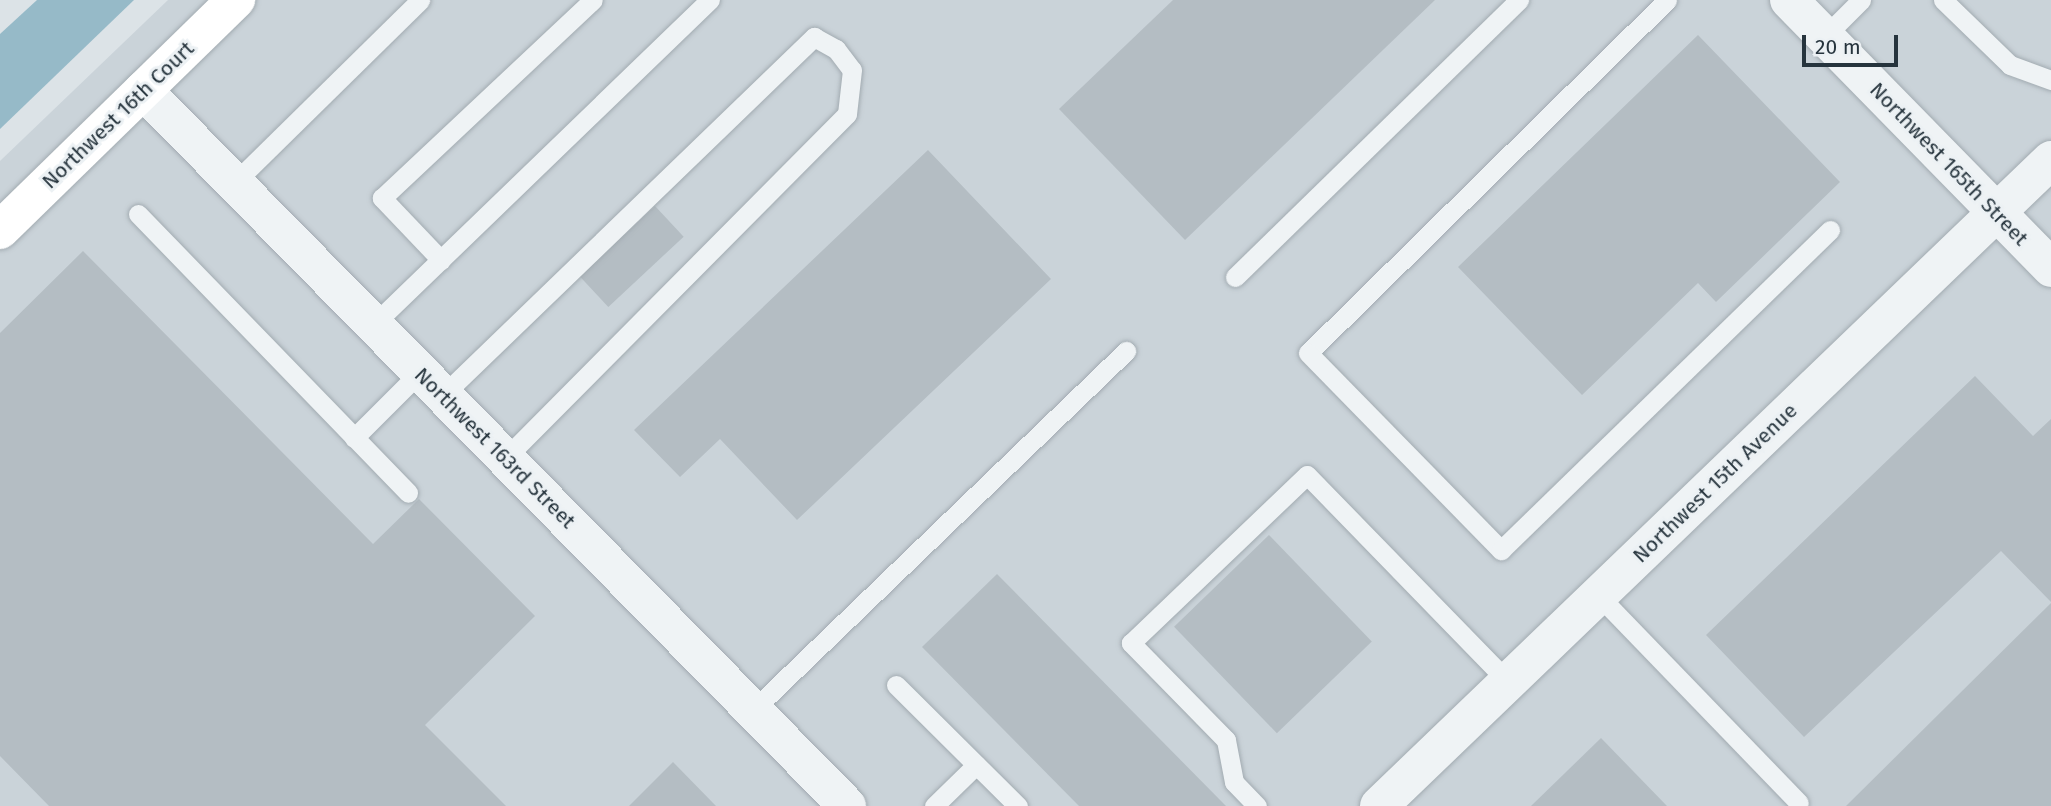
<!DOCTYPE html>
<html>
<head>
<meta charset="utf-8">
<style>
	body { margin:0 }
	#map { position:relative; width:2051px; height:806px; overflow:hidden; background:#dce3e7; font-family:"Fira Sans",sans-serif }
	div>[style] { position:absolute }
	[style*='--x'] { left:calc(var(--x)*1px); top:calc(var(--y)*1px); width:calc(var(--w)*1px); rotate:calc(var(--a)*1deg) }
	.built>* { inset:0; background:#cad3d9 }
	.water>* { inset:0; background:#96bac8 }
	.building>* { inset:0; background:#b4bdc3; transform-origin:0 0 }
	.roads { filter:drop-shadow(0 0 2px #a2abb1) drop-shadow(0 0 2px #a2abb1) }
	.lane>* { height:19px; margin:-9.5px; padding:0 9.5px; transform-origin:9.5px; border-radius:9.5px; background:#eff3f5 }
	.street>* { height:38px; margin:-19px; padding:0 19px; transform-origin:19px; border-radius:19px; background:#eff3f5 }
	.secondary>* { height:38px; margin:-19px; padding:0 19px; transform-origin:19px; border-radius:19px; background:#fff }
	span { translate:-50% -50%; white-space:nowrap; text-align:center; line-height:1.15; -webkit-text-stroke:6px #ecf1f4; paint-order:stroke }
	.street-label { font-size:21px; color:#26343d }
	.scale { position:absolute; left:1802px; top:35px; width:96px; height:32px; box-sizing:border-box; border:4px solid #26343d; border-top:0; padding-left:9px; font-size:21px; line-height:24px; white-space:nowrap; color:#26343d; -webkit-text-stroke:5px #ecf1f4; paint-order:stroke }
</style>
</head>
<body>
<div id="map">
	<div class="built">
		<div style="clip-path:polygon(168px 0,2051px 0,2051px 806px,0 806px,0 161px)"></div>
	</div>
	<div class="water">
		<div style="clip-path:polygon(37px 0,134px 0,0 129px,0 34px)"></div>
	</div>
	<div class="building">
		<div style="clip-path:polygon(1173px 0,1435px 0,1185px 240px,1059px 109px)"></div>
		<div style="clip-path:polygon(1698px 35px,1840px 182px,1716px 302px,1698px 283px,1582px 395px,1458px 267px)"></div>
		<div style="clip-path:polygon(928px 150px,1051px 279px,797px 520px,720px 439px,680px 477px,634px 430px)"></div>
		<div style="left:655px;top:206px;width:42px;height:103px;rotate:47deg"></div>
		<div style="clip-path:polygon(83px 251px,373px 544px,419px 499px,535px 616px,425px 725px,506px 806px,49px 806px,0 756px,0 333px)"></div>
		<div style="clip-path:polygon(1975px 376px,2033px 436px,2051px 419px,2051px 602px,2001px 551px,1804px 737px,1706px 635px)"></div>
		<div style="left:1269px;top:535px;width:148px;height:132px;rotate:46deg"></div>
		<div style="clip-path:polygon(997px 574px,1226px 806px,1079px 806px,922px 647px)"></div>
		<div style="clip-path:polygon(2051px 603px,2051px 806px,1846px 806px)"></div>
		<div style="clip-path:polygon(1601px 738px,1667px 806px,1531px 806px)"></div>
		<div style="clip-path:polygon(673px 762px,716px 806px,629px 806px)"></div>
	</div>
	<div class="roads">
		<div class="lane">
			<div style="--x:1667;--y:0;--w:503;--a:135.48"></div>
			<div style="--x:1308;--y:353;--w:276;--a:45.6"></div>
			<div style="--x:1501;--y:550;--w:459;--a:-44.2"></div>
			<div style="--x:1943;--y:0;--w:93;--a:44.1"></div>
			<div style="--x:2010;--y:65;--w:44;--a:20.1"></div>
			<div style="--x:1825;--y:36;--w:51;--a:-45"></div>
			<div style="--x:234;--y:183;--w:261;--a:-44.5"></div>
			<div style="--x:138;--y:214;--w:388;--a:45.9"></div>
			<div style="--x:441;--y:260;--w:86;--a:-133.6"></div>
			<div style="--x:382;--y:198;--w:289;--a:-43.2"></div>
			<div style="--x:1235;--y:277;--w:397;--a:-44.3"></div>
			<div style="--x:374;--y:324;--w:467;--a:-44"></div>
			<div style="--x:443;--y:395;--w:516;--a:-43.98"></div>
			<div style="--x:814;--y:37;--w:25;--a:29"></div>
			<div style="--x:836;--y:49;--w:26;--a:53"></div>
			<div style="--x:852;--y:70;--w:44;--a:96.5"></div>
			<div style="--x:847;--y:114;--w:485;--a:134.8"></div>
			<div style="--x:354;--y:438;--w:93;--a:-45"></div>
			<div style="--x:1598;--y:595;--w:289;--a:46"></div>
			<div style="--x:896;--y:685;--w:172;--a:44.8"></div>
			<div style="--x:753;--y:710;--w:518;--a:-43.9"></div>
			<div style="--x:934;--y:806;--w:59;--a:-44.3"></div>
			<div style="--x:1257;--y:806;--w:33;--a:-134"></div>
			<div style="--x:1234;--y:782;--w:43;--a:-100.8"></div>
			<div style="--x:1226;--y:740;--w:136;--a:-134.4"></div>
			<div style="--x:1131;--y:643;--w:243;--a:-43.7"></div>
			<div style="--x:1307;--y:475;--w:289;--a:45.8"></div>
		</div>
		<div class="street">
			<div style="--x:1789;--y:0;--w:375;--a:45.6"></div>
			<div style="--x:143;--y:90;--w:1004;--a:45.48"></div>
			<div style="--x:1379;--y:806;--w:932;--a:-43.87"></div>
		</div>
		<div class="secondary">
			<div style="--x:0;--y:230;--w:330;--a:-44.3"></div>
		</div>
	</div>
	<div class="street-label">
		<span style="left:118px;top:115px;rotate:-44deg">Northwest 16th Court</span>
		<span style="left:1949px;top:164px;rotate:46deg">Northwest 165th Street</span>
		<span style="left:495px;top:448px;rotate:45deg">Northwest 163rd Street</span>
		<span style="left:1715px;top:483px;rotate:-44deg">Northwest 15th Avenue</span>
	</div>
	<div class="scale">20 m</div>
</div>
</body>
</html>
